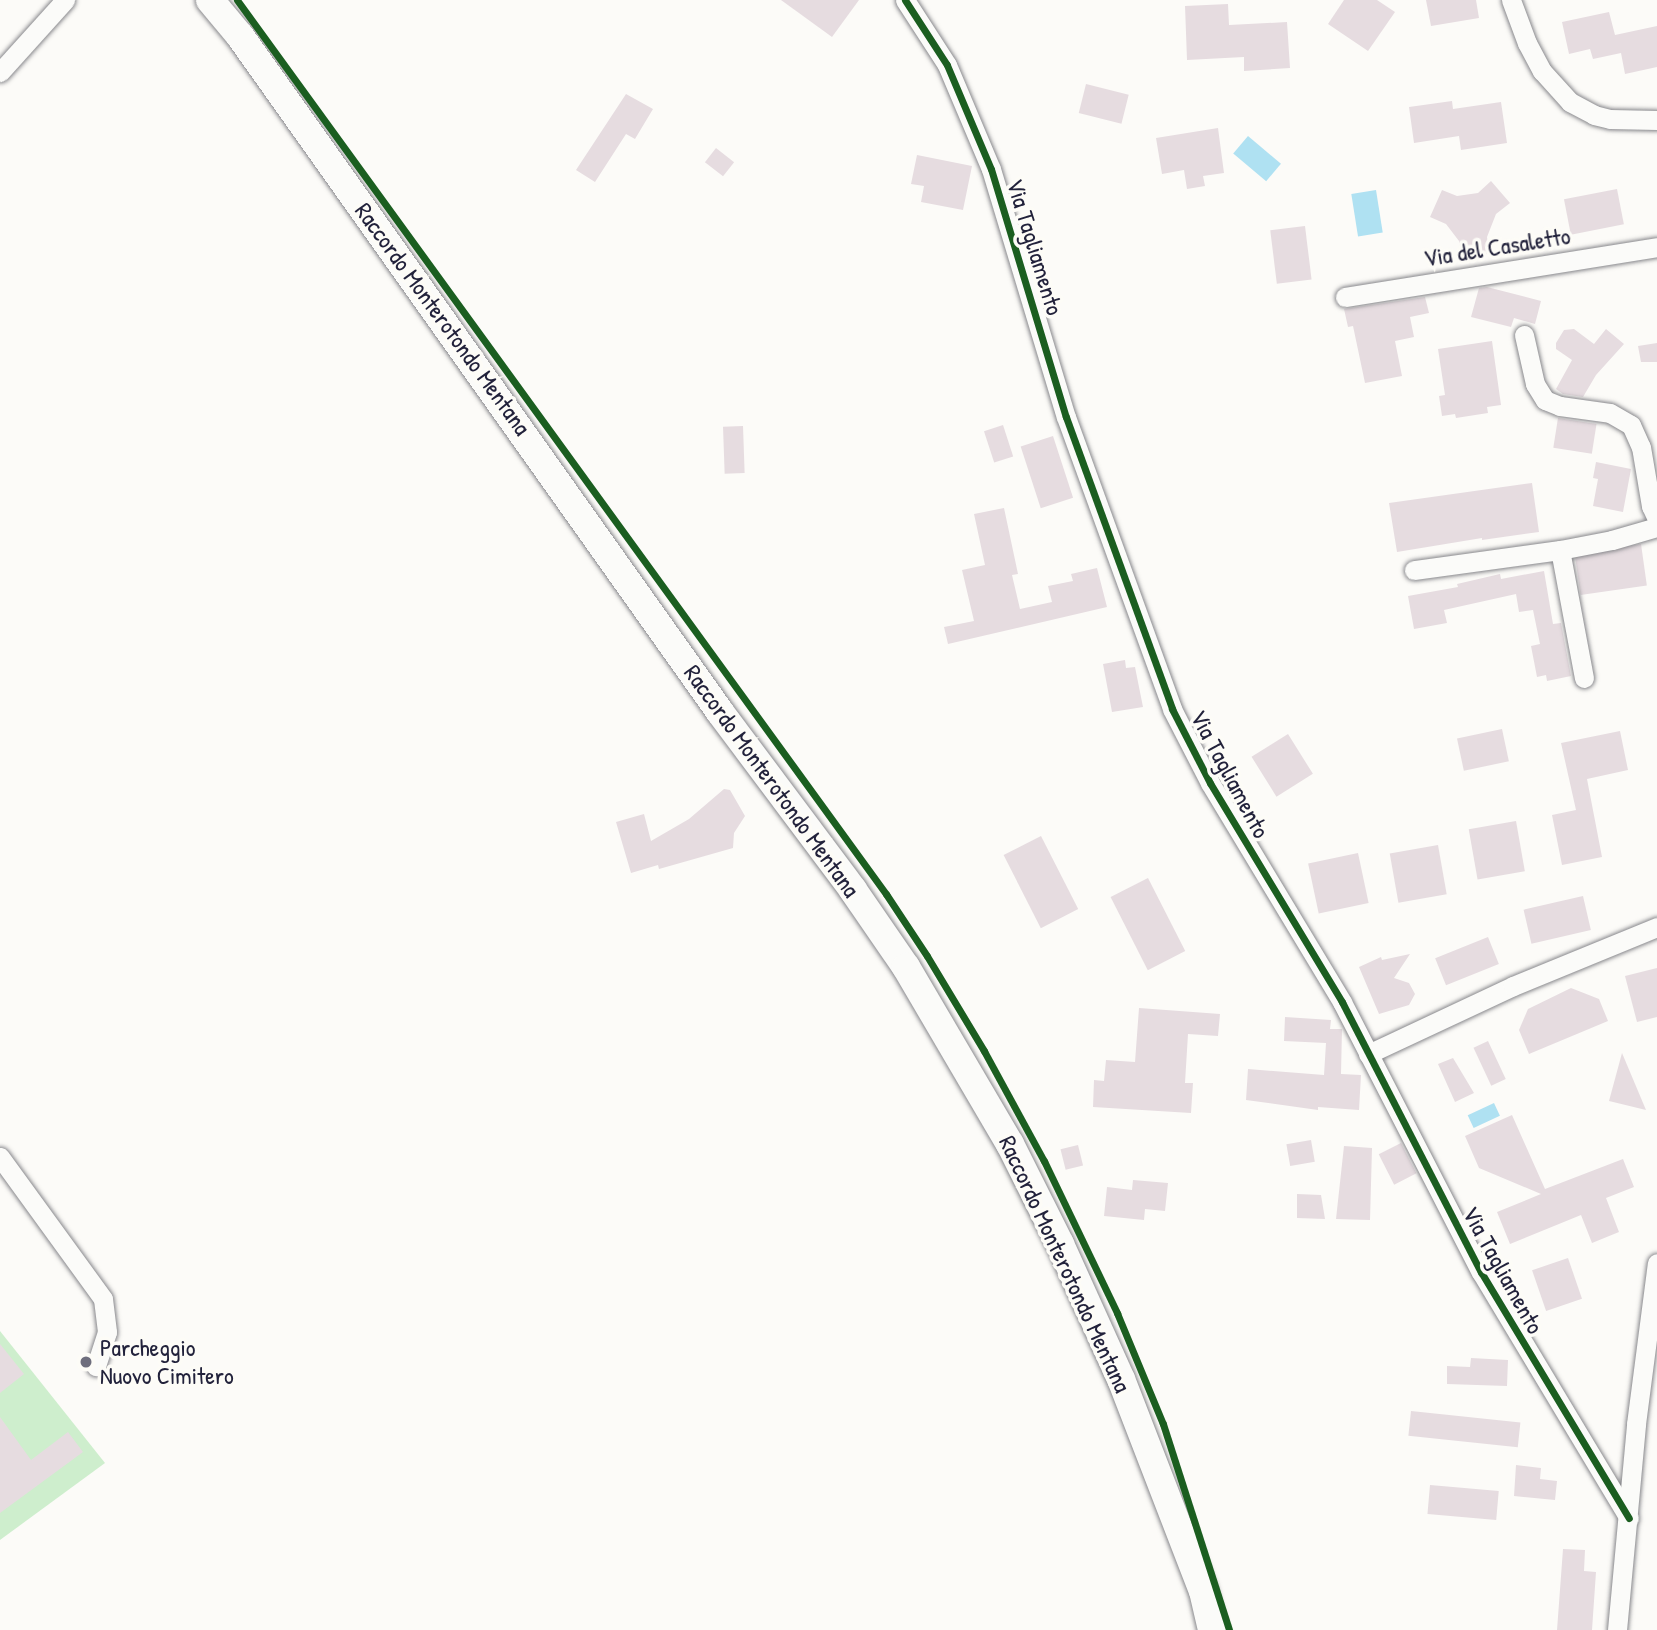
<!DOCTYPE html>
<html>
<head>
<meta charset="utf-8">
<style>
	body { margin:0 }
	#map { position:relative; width:1657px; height:1630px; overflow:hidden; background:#fcfbf8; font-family:"Patrick Hand",sans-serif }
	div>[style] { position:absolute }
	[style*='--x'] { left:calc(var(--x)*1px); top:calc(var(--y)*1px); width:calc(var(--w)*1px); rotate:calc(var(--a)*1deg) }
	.green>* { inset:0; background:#ceeecd }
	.water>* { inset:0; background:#afe1f2; transform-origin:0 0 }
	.building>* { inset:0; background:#e6dce0; transform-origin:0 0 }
	.roads { filter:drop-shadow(0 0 2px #88888c) drop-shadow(0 0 2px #88888c) }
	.street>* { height:19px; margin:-9.5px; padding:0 9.5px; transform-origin:9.5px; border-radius:9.5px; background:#fbfbf9 }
	.secondary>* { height:28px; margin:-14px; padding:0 14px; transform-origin:14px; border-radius:14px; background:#fbfbf9 }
	.cycleway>* { height:7px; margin:-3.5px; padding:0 3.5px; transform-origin:3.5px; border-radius:3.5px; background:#1b5e20 }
	.dots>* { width:19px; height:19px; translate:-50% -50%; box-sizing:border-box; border:4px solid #fdfcf7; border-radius:50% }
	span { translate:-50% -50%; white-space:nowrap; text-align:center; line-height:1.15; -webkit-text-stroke:7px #fdfcf7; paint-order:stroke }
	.street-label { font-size:24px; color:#22223b }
	.poi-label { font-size:24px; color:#22223b }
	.left { translate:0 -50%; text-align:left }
</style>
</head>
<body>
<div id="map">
	<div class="green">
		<div style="clip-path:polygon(0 1331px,105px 1463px,0 1540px)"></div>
	</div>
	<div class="water">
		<div style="left:1248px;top:136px;width:43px;height:23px;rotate:40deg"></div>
		<div style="left:1376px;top:190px;width:43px;height:25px;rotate:81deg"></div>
		<div style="left:1494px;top:1103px;width:14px;height:29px;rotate:65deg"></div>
	</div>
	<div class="building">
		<div style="clip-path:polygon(781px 0,859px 0,832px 37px)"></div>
		<div style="clip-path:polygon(1344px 0,1377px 0,1395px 12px,1368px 51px,1328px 24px)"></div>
		<div style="clip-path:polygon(1426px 0,1476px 0,1479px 18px,1431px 26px)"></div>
		<div style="clip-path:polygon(1228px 4px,1229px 25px,1287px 22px,1290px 68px,1244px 71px,1244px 57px,1187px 60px,1185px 6px)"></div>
		<div style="clip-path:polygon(1609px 12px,1615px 35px,1657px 26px,1657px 67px,1625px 74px,1621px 53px,1593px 59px,1590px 49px,1569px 54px,1562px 22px)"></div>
		<div style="left:1086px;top:84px;width:44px;height:30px;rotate:14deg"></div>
		<div style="clip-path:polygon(626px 94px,653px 109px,635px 139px,626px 134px,595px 182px,576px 170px)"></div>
		<div style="clip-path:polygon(1452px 101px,1453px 109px,1501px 102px,1507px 143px,1461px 150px,1459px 136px,1414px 143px,1409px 107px)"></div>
		<div style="clip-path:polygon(1218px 128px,1224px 173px,1203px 176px,1205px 186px,1187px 189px,1184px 170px,1162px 174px,1156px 138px)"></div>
		<div style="left:716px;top:148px;width:23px;height:18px;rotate:38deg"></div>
		<div style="clip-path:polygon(917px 155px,972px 166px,963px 210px,921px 202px,924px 186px,911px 184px)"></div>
		<div style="clip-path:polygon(1491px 181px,1510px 203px,1496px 214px,1487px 237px,1489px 254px,1462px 258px,1459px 241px,1446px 224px,1430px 217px,1442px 190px,1457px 196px,1478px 193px)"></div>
		<div style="left:1617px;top:189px;width:36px;height:54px;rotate:79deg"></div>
		<div style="left:1305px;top:226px;width:54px;height:35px;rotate:83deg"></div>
		<div style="clip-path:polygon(1487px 287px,1541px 301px,1535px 324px,1514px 318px,1511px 327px,1471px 317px,1479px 288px)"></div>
		<div style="clip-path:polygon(1425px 297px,1429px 313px,1410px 317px,1414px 337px,1395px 341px,1402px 376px,1365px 383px,1353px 326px,1348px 327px,1344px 309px)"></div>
		<div style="clip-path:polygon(1574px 329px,1594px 344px,1606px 329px,1624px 344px,1596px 375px,1583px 397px,1563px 394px,1556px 389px,1572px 360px,1556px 349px,1556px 343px,1564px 330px)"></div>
		<div style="clip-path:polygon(1492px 341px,1501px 405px,1487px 407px,1488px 413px,1456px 418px,1455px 414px,1442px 416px,1439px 396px,1445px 395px,1438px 349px)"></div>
		<div style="clip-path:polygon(1657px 343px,1657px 362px,1641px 362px,1638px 346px)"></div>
		<div style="left:1558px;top:418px;width:39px;height:30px;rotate:9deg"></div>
		<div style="left:1003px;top:425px;width:33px;height:20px;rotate:72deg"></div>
		<div style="left:743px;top:426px;width:47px;height:20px;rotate:88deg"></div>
		<div style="left:1053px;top:436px;width:65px;height:34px;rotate:72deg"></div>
		<div style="clip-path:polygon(1596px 462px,1631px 469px,1623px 512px,1593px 506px,1598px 479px,1593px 478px)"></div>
		<div style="clip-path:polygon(1532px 483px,1539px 532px,1482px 540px,1482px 538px,1397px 552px,1389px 503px)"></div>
		<div style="clip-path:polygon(1004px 508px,1018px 574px,1012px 575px,1020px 609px,1052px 602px,1048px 586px,1073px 581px,1071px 574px,1097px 568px,1107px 607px,948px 644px,944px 627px,974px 621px,962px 570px,985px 565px,974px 514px)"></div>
		<div style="left:1641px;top:544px;width:42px;height:67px;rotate:82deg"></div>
		<div style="clip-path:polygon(1544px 571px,1553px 624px,1561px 623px,1571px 676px,1547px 681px,1546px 675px,1537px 677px,1531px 646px,1540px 644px,1533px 610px,1519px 612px,1516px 594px,1444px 610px,1447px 623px,1414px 629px,1408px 596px,1458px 587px,1457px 584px,1500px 574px,1501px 579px)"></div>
		<div style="clip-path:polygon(1125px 660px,1126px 668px,1135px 667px,1143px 707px,1112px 712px,1103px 664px)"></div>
		<div style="left:1502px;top:729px;width:33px;height:46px;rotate:78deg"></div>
		<div style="clip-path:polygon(1620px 731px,1628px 770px,1587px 779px,1602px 857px,1562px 865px,1552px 815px,1576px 810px,1561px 743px)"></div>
		<div style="left:1288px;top:734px;width:47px;height:43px;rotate:58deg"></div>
		<div style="clip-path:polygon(724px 789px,730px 790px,745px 816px,734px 833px,733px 848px,659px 869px,658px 865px,631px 873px,616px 822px,644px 814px,651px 841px,689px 819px)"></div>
		<div style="left:1516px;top:821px;width:51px;height:48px;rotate:80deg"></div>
		<div style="left:1041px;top:836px;width:82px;height:42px;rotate:63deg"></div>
		<div style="left:1438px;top:845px;width:50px;height:49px;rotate:80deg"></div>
		<div style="left:1358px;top:853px;width:51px;height:51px;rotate:78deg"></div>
		<div style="left:1148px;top:878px;width:82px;height:42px;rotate:63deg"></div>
		<div style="left:1583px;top:896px;width:35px;height:61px;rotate:77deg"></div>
		<div style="left:1488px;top:937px;width:29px;height:57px;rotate:68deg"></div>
		<div style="clip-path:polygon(1410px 954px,1394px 978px,1409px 983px,1415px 994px,1409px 1005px,1379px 1014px,1359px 967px,1381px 957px,1382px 960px)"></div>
		<div style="clip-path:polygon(1657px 968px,1657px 1017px,1637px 1022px,1625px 976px)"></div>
		<div style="clip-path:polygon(1571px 988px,1599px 999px,1608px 1021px,1529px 1054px,1519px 1030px,1528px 1009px)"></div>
		<div style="clip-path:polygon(1139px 1008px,1220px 1014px,1218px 1036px,1188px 1034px,1185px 1083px,1193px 1083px,1191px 1113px,1093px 1107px,1094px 1080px,1104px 1081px,1106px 1060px,1135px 1062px)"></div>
		<div style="clip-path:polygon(1285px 1017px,1331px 1020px,1330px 1029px,1342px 1029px,1341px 1074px,1361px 1075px,1359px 1110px,1318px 1107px,1318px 1110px,1246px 1100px,1248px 1069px,1324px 1075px,1326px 1043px,1284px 1041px)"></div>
		<div style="left:1488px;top:1041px;width:42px;height:16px;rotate:65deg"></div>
		<div style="clip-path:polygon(1622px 1053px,1646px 1110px,1609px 1101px)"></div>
		<div style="clip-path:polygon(1453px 1058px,1474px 1093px,1455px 1102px,1438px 1064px)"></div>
		<div style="clip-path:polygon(1512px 1115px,1545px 1189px,1623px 1159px,1634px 1187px,1606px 1198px,1619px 1232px,1592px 1243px,1581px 1215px,1510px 1244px,1497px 1212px,1541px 1194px,1479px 1168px,1465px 1136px)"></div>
		<div style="left:1311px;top:1140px;width:22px;height:25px;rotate:80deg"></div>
		<div style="left:1401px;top:1143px;width:34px;height:25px;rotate:63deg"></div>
		<div style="left:1078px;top:1145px;width:21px;height:18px;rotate:76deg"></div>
		<div style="clip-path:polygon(1344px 1146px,1372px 1148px,1370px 1220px,1336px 1219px)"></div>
		<div style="clip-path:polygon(1133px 1180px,1168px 1183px,1165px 1211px,1145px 1209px,1144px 1220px,1104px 1216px,1107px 1187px,1132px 1190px)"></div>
		<div style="clip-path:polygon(1297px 1194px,1321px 1195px,1325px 1219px,1297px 1218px)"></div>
		<div style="left:1568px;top:1258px;width:43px;height:38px;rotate:71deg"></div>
		<div style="clip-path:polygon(0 1344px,24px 1374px,0 1393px)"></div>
		<div style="clip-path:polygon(1471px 1358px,1508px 1360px,1507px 1386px,1447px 1384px,1447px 1366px,1470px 1367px)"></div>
		<div style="left:1411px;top:1411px;width:110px;height:25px;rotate:6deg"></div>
		<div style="clip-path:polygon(0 1417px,31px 1460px,68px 1432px,83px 1452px,0 1513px)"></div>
		<div style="clip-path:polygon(1516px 1465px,1541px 1468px,1540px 1479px,1557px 1481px,1555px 1500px,1514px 1496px)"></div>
		<div style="left:1430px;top:1485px;width:69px;height:29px;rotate:5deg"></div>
		<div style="clip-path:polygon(1563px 1549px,1585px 1550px,1584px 1571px,1596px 1572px,1592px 1630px,1557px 1630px)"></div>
	</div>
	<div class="roads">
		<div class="street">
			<div style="--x:905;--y:0;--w:77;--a:57.1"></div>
			<div style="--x:947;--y:65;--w:113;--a:67.1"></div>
			<div style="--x:991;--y:169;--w:259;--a:73.2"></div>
			<div style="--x:1066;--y:417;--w:311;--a:70"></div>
			<div style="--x:1172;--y:709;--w:83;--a:62.8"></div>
			<div style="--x:1210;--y:783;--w:256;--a:58.9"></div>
			<div style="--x:1342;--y:1002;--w:304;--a:62.8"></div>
			<div style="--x:1481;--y:1272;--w:287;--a:59"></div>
			<div style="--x:1511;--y:0;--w:46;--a:69.6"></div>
			<div style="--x:1527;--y:43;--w:32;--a:62"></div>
			<div style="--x:1542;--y:71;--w:42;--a:47.9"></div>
			<div style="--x:1570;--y:102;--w:27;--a:28"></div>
			<div style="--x:1594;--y:115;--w:16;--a:14"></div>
			<div style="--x:1610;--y:119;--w:47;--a:1.2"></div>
			<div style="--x:0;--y:72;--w:97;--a:-47.9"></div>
			<div style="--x:1345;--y:297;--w:316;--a:-9.1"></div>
			<div style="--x:1524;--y:335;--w:50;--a:77.3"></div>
			<div style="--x:1535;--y:384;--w:19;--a:58"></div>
			<div style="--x:1545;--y:400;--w:16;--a:22"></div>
			<div style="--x:1560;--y:406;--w:50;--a:8"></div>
			<div style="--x:1610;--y:413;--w:24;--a:30"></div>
			<div style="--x:1631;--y:425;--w:24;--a:66"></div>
			<div style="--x:1641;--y:447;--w:60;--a:80.4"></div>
			<div style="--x:1651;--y:506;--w:14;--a:65"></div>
			<div style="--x:1414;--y:570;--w:147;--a:-7.8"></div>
			<div style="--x:1584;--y:678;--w:130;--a:-100.6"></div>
			<div style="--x:1560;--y:550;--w:53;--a:-10.9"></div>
			<div style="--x:1612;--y:540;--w:47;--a:-16.1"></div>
			<div style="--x:1368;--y:1054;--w:160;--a:-25.1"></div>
			<div style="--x:1513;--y:986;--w:156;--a:-22.3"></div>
			<div style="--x:0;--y:1157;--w:175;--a:54"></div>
			<div style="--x:103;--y:1299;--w:33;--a:83"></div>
			<div style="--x:107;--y:1332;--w:36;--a:108"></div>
			<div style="--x:1617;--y:1630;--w:207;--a:-84.7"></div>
			<div style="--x:1636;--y:1424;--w:162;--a:-82.6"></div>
		</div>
		<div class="secondary">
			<div style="--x:210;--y:0;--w:47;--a:50.2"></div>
			<div style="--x:240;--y:36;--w:829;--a:54.62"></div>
			<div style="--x:720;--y:712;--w:222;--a:53.2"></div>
			<div style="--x:853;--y:890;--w:93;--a:55.5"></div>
			<div style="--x:906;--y:967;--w:205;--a:59.6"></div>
			<div style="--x:1010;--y:1144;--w:112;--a:63.4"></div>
			<div style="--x:1060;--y:1244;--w:148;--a:65.7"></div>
			<div style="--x:1121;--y:1379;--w:227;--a:68.9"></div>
			<div style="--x:1203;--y:1591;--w:40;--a:77"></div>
		</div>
	</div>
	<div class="cycleway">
		<div style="--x:237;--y:0;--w:1105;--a:54.02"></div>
		<div style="--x:886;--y:894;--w:74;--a:56.5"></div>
		<div style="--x:927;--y:956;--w:111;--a:59"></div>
		<div style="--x:984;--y:1051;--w:125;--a:61.4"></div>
		<div style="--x:1044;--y:1161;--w:169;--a:64.3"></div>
		<div style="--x:1117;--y:1313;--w:120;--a:67.5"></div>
		<div style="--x:1163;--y:1424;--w:216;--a:72.2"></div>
		<div style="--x:905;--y:0;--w:77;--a:57.1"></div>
		<div style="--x:947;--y:65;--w:113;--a:67.1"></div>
		<div style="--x:991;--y:169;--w:259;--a:73.2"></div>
		<div style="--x:1066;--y:417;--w:311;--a:70"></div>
		<div style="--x:1172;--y:709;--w:83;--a:62.8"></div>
		<div style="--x:1210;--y:783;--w:256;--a:58.9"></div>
		<div style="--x:1342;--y:1002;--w:304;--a:62.8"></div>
		<div style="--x:1481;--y:1272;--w:287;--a:59"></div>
	</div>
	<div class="dots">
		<div style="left:86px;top:1362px;background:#6e6e7d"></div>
	</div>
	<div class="street-label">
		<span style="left:1035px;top:247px;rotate:73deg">Via Tagliamento</span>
		<span style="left:1497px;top:247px;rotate:-9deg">Via del Casaletto</span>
		<span style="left:443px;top:319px;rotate:54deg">Raccordo Monterotondo Mentana</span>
		<span style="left:1230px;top:774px;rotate:62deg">Via Tagliamento</span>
		<span style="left:772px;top:781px;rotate:54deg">Raccordo Monterotondo Mentana</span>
		<span style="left:1065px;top:1264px;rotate:65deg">Raccordo Monterotondo Mentana</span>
		<span style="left:1503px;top:1270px;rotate:61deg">Via Tagliamento</span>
	</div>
	<div class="poi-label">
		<span class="left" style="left:100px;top:1362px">Parcheggio<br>Nuovo Cimitero</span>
	</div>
</div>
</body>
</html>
